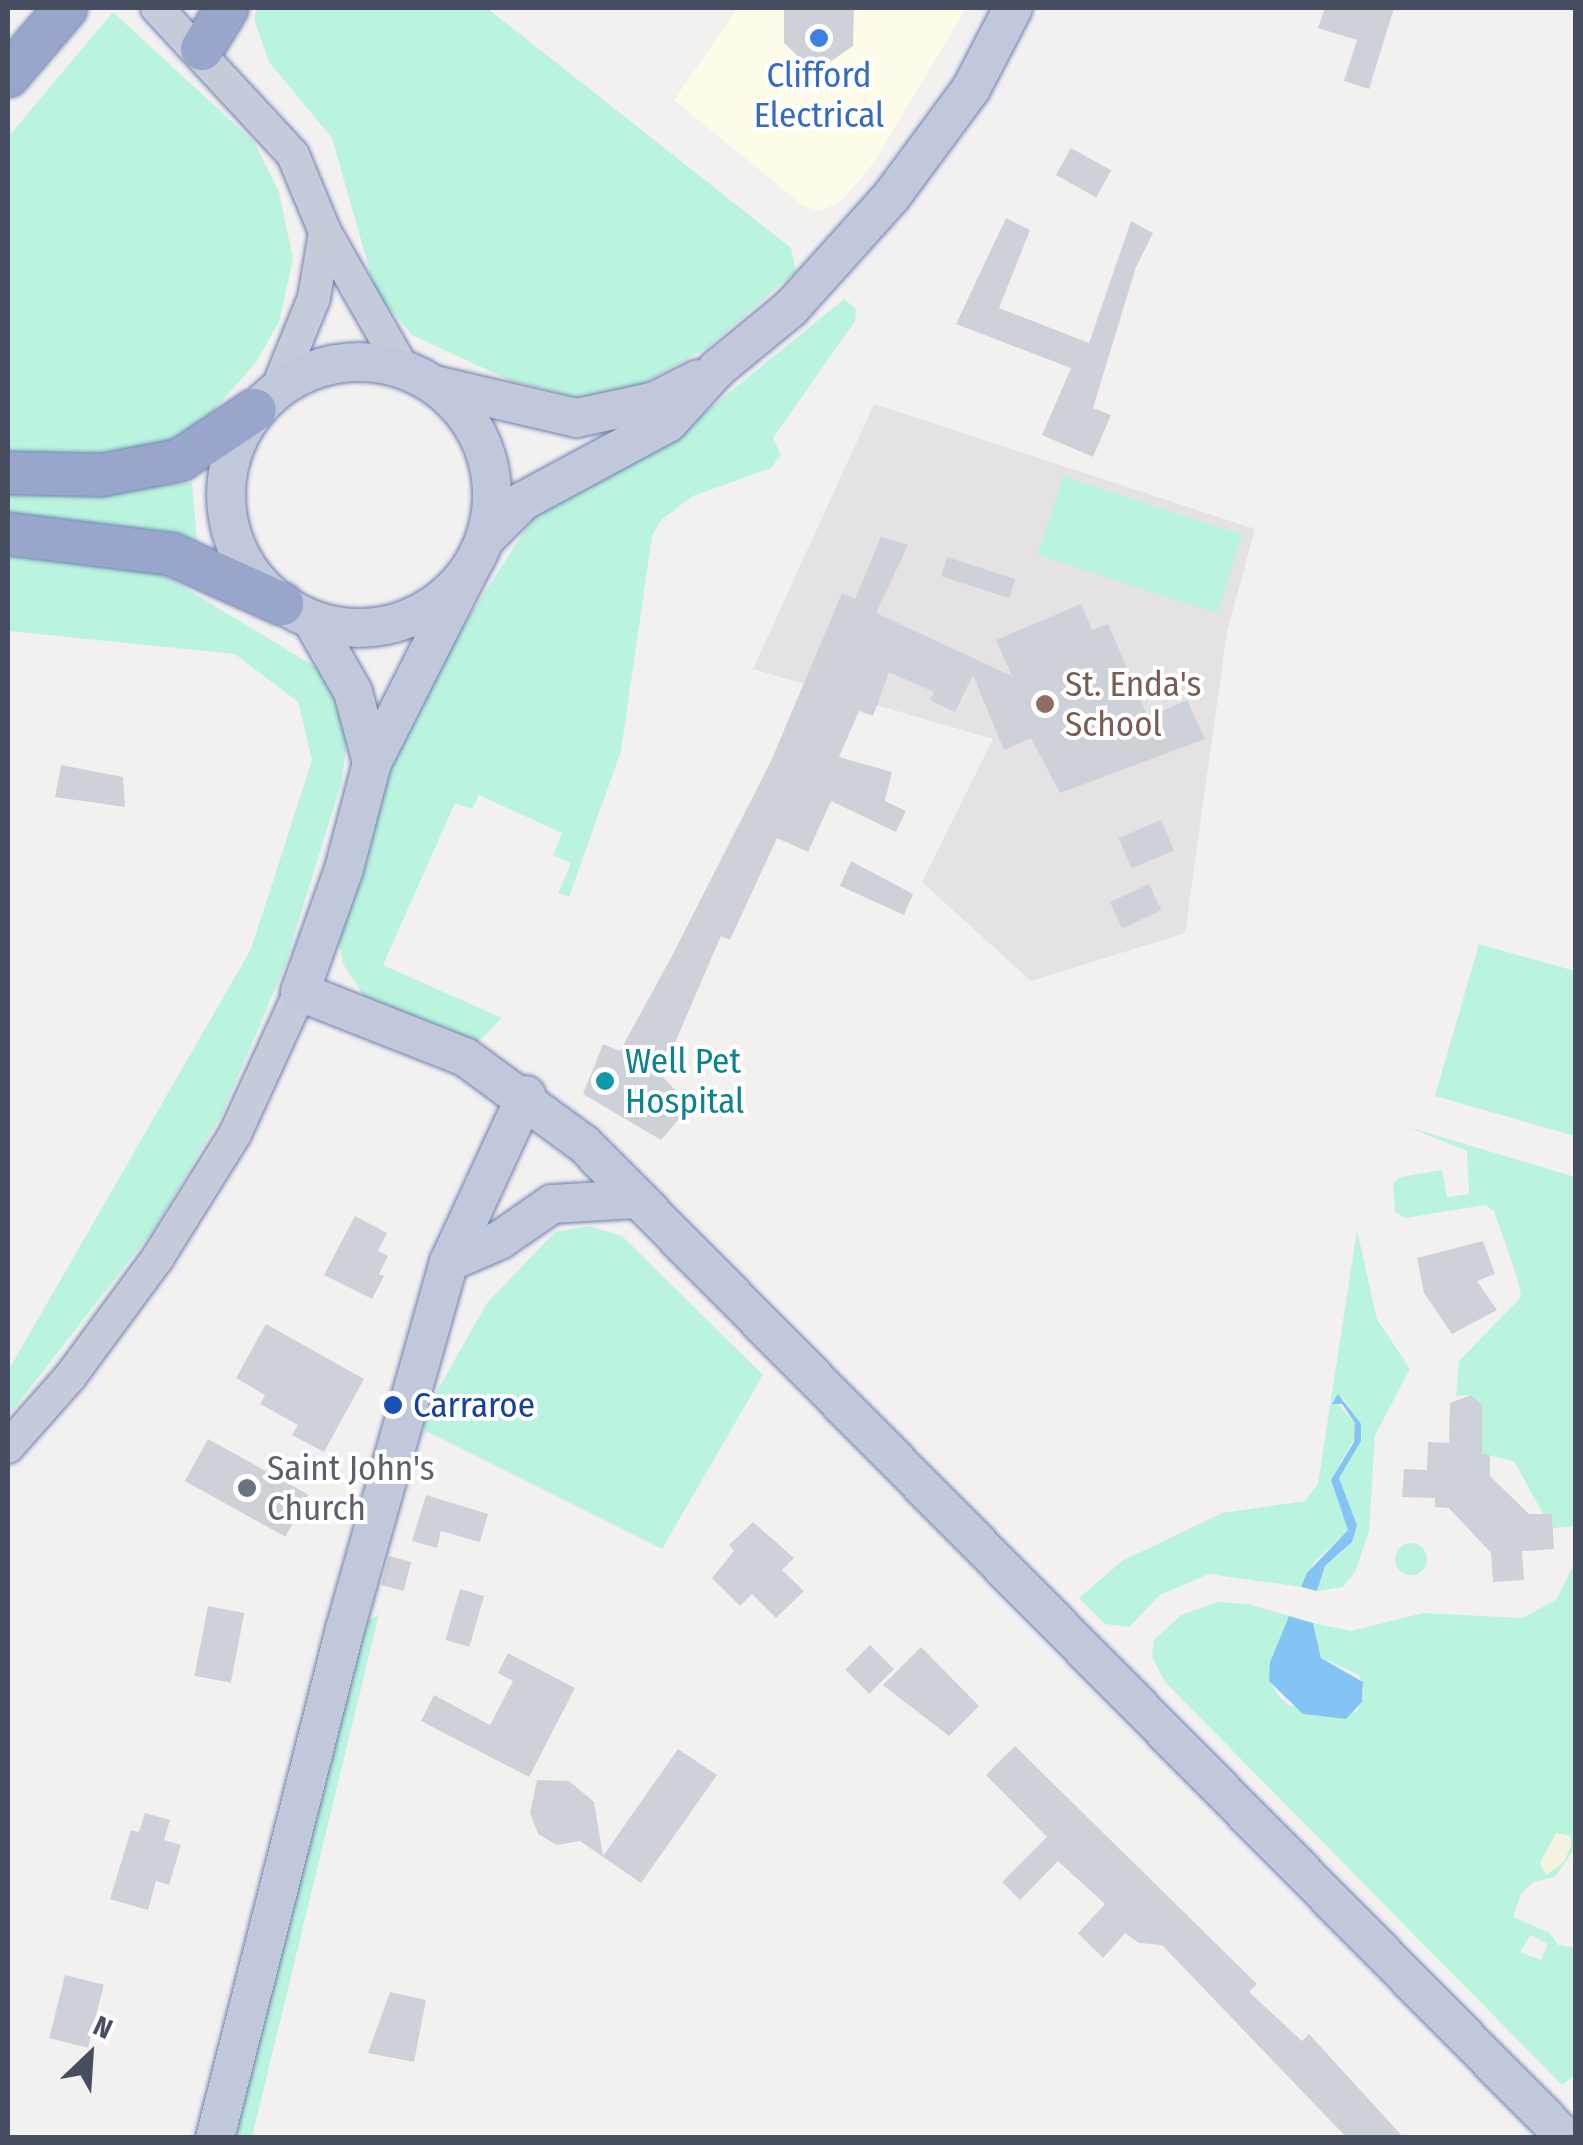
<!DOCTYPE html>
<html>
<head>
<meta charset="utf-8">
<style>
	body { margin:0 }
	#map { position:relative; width:1583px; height:2145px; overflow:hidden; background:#f3f1f0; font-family:"Fira Sans Condensed",sans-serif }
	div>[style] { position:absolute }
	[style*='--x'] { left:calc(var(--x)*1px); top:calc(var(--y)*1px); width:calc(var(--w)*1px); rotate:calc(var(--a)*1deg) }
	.commercial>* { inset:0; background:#fefce9 }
	.education>* { inset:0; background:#e4e2e2 }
	.green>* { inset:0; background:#bbf4de; transform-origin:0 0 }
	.round { border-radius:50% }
	.sand>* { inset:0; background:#f5f3e0 }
	.water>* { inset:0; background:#84c4f5 }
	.building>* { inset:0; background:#cfd1d8; transform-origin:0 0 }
	.roads { filter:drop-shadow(0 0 2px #6e7fb0) drop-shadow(0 0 2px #6e7fb0) }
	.tertiary>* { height:32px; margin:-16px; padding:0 16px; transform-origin:16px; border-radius:16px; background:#c5cbd9 }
	.secondary>* { height:38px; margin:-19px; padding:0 19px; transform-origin:19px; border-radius:19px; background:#c1c8db }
	.secondary>.ring { margin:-19px; padding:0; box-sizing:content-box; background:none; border:38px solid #c1c8db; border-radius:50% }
	.trunk>* { height:42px; margin:-21px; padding:0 21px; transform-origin:21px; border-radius:21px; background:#98a6cb }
	.dots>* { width:28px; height:28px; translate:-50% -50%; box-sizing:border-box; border:5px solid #fff; border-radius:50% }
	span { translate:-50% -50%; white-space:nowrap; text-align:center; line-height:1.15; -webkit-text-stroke:8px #fff; paint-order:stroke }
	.shop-label { font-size:35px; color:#366cbe }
	.education-label { font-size:35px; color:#785e54 }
	.left { translate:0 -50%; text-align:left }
	.culture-label { font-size:35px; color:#0d838f }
	.transit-label { font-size:35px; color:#164399 }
	.worship-label { font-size:35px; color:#5b616d }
	.frame { position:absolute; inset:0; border:10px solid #464e60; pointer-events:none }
	.north { position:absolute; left:40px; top:2005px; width:100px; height:100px; -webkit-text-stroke:8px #fff; paint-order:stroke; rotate:25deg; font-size:28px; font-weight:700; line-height:40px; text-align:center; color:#464e60 }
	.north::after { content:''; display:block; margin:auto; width:35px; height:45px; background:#464e60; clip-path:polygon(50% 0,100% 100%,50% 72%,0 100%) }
</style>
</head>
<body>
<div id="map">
	<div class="commercial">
		<div style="clip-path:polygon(738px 8px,966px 8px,873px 164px,843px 199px,822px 211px,805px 207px,674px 100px)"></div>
	</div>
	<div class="education">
		<div style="clip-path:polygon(874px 404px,1255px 529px,1227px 632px,1185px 933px,1031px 981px,922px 882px,993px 739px,753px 669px)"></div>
	</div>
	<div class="green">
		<div style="clip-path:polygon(257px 8px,487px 8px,791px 248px,796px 271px,708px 347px,631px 390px,577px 397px,511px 381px,412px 335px,376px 293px,332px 138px,269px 62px,254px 19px)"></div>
		<div style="clip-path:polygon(113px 12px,254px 142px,279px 192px,293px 259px,279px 322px,256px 362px,195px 432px,137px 454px,8px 453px,8px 137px)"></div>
		<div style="clip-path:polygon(844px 299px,856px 309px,855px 321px,773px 438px,781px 455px,771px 468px,693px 496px,661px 520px,652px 536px,621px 751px,569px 897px,558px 893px,571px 863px,553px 855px,562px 833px,479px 795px,472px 809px,455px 803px,383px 965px,502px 1018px,476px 1044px,364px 996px,343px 964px,339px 942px,398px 726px,533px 518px,685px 429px)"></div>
		<div style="left:1063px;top:476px;width:189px;height:83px;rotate:18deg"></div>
		<div style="clip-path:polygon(192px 483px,197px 541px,8px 518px,8px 492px)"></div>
		<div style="clip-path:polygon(8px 554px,160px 573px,334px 678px,349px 723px,342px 781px,284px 968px,222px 1114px,154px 1229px,8px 1416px,8px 1371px,251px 949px,312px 760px,298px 702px,235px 654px,8px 631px)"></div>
		<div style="clip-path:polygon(1479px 944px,1575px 971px,1575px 1136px,1435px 1096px)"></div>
		<div style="clip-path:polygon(1408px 1127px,1575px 1177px,1575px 1526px,1553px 1528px,1552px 1515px,1543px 1514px,1514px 1461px,1482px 1454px,1482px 1405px,1471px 1395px,1456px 1396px,1459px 1361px,1521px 1297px,1518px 1280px,1494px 1211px,1485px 1205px,1405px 1218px,1395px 1212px,1393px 1184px,1400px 1177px,1442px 1170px,1447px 1197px,1469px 1194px,1467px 1151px)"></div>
		<div style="clip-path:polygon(590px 1226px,622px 1236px,763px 1375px,662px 1549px,426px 1431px,420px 1421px,487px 1303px,555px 1232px)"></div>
		<div style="clip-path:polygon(1357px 1230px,1377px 1319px,1410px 1369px,1375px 1435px,1369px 1531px,1355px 1572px,1343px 1587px,1317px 1591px,1325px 1566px,1342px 1552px,1357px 1525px,1339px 1478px,1362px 1435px,1343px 1397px,1337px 1403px,1355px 1423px,1355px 1437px,1331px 1480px,1348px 1530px,1315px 1561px,1301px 1587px,1209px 1574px,1160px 1595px,1129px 1627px,1105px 1624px,1079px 1598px,1122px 1561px,1222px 1513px,1305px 1501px,1318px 1484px)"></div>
		<div class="round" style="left:1395px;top:1543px;width:32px;height:32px"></div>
		<div style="clip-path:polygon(evenodd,1575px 1562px,1575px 1848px,1555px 1877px,1533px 1882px,1521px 1894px,1513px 1917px,1550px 1933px,1558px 1945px,1575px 1948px,1575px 2075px,1562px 2085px,1165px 1682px,1152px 1657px,1154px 1640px,1181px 1615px,1218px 1602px,1248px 1604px,1289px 1616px,1272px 1656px,1270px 1681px,1278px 1695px,1288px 1705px,1357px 1712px,1364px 1691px,1359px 1675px,1321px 1658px,1313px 1623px,1351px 1631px,1423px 1613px,1522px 1618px,1556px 1600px,1575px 1562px,1531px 1935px,1548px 1944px,1541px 1960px,1520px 1952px,1531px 1935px)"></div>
		<div style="clip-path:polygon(379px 1614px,252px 2137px,232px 2138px,361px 1626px)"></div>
	</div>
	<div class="sand">
		<div style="clip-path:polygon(1556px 1833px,1571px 1836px,1571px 1846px,1564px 1862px,1546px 1875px,1540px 1863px)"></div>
	</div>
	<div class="water">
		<div style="clip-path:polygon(1338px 1394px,1361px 1424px,1361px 1441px,1339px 1478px,1357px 1525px,1352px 1542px,1325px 1566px,1317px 1591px,1301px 1587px,1307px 1573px,1348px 1530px,1331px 1480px,1354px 1442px,1355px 1423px,1342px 1404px,1332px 1404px)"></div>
		<div style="clip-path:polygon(1289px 1616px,1313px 1623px,1321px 1658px,1363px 1682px,1362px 1702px,1346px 1719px,1303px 1714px,1269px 1681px,1270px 1662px)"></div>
	</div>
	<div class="building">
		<div style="clip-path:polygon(784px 8px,854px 8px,853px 46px,827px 64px,803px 61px,784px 43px)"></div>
		<div style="clip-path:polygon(1325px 8px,1394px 8px,1369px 89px,1344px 81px,1357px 40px,1318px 28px)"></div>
		<div style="left:1071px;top:148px;width:46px;height:31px;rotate:29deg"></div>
		<div style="clip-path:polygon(1006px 218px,1030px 230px,999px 308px,1089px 343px,1131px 221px,1153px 233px,1136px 267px,1093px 408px,1111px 415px,1093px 457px,1042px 435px,1071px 368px,956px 324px)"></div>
		<div style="clip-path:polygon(881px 537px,908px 545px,876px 613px,1012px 676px,996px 640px,1081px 604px,1092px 630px,1108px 624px,1148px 717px,1187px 700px,1205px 739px,1060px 793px,1031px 738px,1004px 750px,973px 675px,955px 712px,930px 700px,934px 692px,889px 672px,873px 716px,859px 711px,839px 757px,892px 772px,885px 801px,906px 811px,896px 832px,831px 801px,808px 852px,777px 838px,730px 940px,721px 936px,661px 1075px,690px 1106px,661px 1140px,583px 1094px,603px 1044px,620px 1051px,673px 954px,771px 761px,842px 593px,855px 599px)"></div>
		<div style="left:947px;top:557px;width:72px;height:20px;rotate:18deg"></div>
		<div style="clip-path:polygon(61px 765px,123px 777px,125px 807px,55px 797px)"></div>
		<div style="left:1161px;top:820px;width:33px;height:46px;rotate:67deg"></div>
		<div style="clip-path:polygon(851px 861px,913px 894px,904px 915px,840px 886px)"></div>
		<div style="left:1149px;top:884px;width:29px;height:43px;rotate:65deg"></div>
		<div style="clip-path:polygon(355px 1216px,387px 1233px,378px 1251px,388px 1256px,379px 1274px,384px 1276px,372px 1299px,324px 1275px)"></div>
		<div style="clip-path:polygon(1483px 1241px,1495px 1274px,1477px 1281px,1497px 1310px,1452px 1334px,1424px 1293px,1417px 1258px)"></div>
		<div style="clip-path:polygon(266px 1324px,364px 1379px,324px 1452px,292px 1435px,298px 1425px,260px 1404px,265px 1395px,236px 1378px)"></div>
		<div style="clip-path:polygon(1471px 1395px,1482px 1405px,1482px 1454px,1490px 1455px,1490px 1476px,1529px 1514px,1552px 1514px,1554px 1549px,1522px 1551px,1524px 1580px,1493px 1582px,1491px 1553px,1449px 1508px,1435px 1507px,1435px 1498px,1402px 1497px,1404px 1469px,1427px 1470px,1428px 1442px,1449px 1443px,1450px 1403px)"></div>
		<div style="left:208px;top:1439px;width:115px;height:48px;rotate:29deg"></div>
		<div style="clip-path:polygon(426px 1495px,488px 1514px,480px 1542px,441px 1531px,437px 1548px,412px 1541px)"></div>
		<div style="clip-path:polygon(753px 1522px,794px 1558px,782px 1570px,804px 1591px,776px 1618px,752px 1594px,740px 1606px,712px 1578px,734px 1551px,729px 1545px)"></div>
		<div style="left:389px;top:1556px;width:23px;height:30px;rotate:15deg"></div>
		<div style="left:460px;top:1589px;width:25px;height:53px;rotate:16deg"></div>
		<div style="left:208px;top:1606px;width:37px;height:71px;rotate:11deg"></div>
		<div style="left:870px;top:1645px;width:34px;height:35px;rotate:45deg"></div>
		<div style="clip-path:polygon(921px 1647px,979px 1706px,949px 1736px,883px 1685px)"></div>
		<div style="clip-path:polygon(508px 1653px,575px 1688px,529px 1777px,421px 1721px,434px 1695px,490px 1725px,513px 1681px,498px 1673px)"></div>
		<div style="clip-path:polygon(1015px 1746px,1257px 1984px,1249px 1992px,1302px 2041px,1309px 2034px,1404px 2138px,1347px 2138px,1162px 1945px,1139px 1943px,1125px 1933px,1103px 1958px,1078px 1933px,1105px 1904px,1058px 1861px,1020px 1900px,1002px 1882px,1047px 1837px,986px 1775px)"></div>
		<div style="clip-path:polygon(678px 1749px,717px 1775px,641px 1883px,580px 1841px,557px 1845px,538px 1834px,530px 1813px,537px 1780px,569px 1781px,594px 1802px,603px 1856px)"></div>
		<div style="clip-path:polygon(145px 1813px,170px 1820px,164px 1840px,181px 1845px,169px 1885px,156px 1881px,148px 1910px,110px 1899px,131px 1830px,139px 1832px)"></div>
		<div style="left:65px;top:1975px;width:40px;height:65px;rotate:14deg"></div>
		<div style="clip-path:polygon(390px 1992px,426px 2000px,414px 2062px,368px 2053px)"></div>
	</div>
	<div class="roads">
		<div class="tertiary">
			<div style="--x:157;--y:8;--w:200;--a:47.2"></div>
			<div style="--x:293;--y:155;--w:83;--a:67.4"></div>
			<div style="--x:325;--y:232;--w:158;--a:60.3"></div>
			<div style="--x:277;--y:389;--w:98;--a:-67.9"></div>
			<div style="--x:314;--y:298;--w:67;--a:-80.5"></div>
			<div style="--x:8;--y:1447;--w:94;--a:-48.5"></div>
			<div style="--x:70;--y:1377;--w:147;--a:-53.6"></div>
			<div style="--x:157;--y:1259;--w:147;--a:-58"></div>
			<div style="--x:235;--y:1134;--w:156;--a:-65.4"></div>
		</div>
		<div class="secondary">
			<div class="ring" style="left:226px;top:362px;width:228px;height:228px"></div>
			<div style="--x:439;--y:386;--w:142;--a:13.1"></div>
			<div style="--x:577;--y:418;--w:80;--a:-12.3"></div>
			<div style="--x:655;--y:401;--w:48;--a:-27.1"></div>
			<div style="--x:485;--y:539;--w:54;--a:-45"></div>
			<div style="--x:523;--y:501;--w:165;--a:-28.3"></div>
			<div style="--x:668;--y:423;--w:74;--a:-47.7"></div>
			<div style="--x:718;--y:368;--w:94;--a:-39.4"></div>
			<div style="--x:791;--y:308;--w:149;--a:-48"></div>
			<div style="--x:891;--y:197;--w:134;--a:-53.5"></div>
			<div style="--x:971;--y:89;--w:91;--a:-62.6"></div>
			<div style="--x:469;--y:571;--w:215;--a:116.8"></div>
			<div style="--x:372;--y:763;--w:110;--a:104.8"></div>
			<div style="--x:344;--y:869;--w:131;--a:109.7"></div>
			<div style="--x:300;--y:992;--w:177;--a:21.5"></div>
			<div style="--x:465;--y:1057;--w:147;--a:36.2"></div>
			<div style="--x:584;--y:1144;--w:1397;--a:45.35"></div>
			<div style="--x:312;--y:620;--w:83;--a:60.3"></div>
			<div style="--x:353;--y:692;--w:73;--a:75"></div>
			<div style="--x:449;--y:1262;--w:56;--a:-23.3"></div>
			<div style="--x:500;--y:1240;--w:63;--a:-34.7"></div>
			<div style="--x:552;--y:1204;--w:86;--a:-3.3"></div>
			<div style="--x:215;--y:2138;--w:525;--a:-75.67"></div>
			<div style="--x:345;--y:1629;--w:381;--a:-74.2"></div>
			<div style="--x:449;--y:1262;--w:184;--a:-65.2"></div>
		</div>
		<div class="trunk">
			<div style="--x:202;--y:49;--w:48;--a:-58.6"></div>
			<div style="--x:8;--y:76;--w:89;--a:-49.5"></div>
			<div style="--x:8;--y:473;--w:94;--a:1.2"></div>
			<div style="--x:102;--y:475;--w:79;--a:-10.9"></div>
			<div style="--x:180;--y:460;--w:90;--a:-33.7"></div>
			<div style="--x:8;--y:534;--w:164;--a:7"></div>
			<div style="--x:171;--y:554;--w:122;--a:24.2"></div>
		</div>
	</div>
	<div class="dots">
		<div style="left:819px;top:38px;background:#3f7fe0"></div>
		<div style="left:1045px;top:704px;background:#8d6e63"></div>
		<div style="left:605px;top:1081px;background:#0f9aa8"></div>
		<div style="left:393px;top:1405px;background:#1a4fb4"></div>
		<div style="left:247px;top:1488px;background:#6b7280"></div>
	</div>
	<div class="shop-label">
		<span style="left:819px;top:95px">Clifford<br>Electrical</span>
	</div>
	<div class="education-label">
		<span class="left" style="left:1065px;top:704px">St. Enda's<br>School</span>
	</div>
	<div class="culture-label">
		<span class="left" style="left:625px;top:1081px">Well Pet<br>Hospital</span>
	</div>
	<div class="transit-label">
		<span class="left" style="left:413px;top:1405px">Carraroe</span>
	</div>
	<div class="worship-label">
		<span class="left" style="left:267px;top:1488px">Saint John's<br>Church</span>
	</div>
	<div class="frame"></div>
	<div class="north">N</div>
</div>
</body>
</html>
